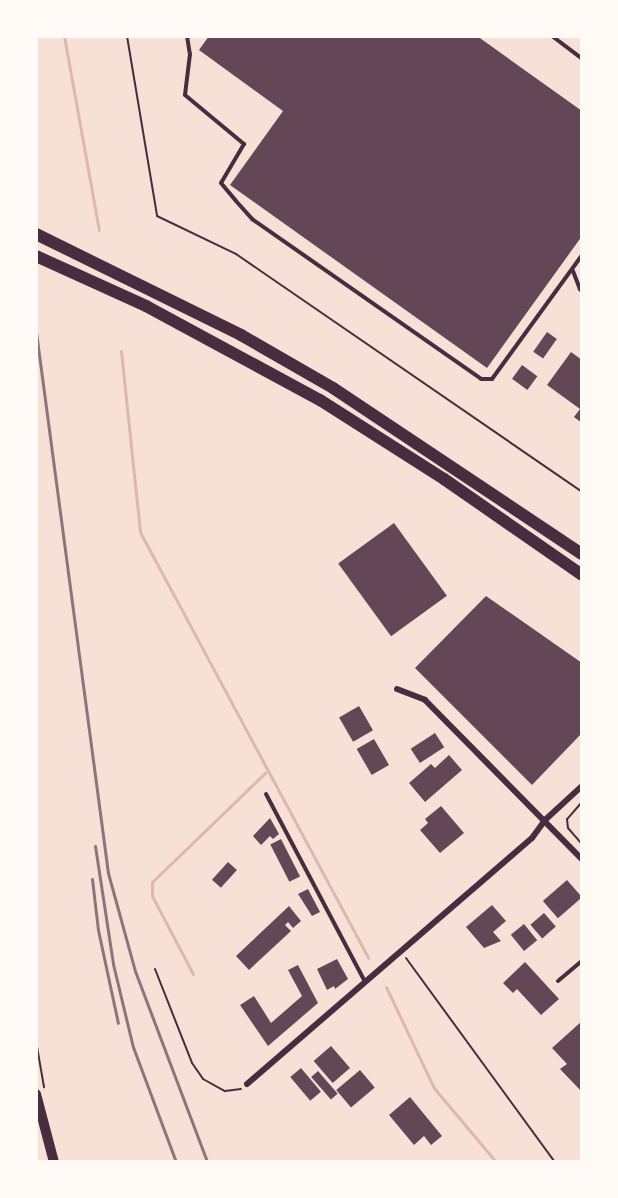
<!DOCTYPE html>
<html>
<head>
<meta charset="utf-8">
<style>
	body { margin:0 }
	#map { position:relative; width:618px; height:1198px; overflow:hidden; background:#f7e1d7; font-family:"Times New Roman",serif }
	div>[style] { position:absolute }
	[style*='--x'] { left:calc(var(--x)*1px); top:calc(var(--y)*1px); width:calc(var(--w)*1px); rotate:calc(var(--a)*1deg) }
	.stream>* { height:3px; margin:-1.5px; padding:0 1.5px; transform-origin:1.5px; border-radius:1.5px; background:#dcb8b0 }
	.building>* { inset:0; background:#644757; transform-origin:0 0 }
	.path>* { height:2px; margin:-1px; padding:0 1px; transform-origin:1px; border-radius:1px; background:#4a2c40 }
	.service>* { height:4px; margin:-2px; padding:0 2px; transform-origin:2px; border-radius:2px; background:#4a2c40 }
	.minor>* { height:6px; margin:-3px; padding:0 3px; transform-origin:3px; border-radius:3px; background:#4a2c40 }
	.secondary>* { height:10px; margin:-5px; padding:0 5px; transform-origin:5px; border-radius:5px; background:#4a2c40 }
	.trunk>* { height:12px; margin:-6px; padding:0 6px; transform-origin:6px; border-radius:6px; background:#4a2c40 }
	.rail>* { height:3px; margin:-1.5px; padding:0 1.5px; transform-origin:1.5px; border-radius:1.5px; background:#8f747c }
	span { translate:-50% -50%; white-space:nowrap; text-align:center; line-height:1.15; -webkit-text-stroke:5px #fffaf5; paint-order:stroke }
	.frame { position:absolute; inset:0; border:38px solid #fffaf5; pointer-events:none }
</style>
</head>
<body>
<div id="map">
	<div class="stream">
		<div style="--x:64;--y:36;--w:197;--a:79.8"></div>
		<div style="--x:121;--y:351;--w:182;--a:84"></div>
		<div style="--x:140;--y:532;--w:483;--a:61.8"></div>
		<div style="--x:193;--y:974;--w:88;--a:-117.7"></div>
		<div style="--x:152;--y:896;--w:14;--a:-90"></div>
		<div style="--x:152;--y:882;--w:158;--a:-44"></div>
		<div style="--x:386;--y:987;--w:112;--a:64.6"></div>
		<div style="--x:434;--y:1088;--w:97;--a:50"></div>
	</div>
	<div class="building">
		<div style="clip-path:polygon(209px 36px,477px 36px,582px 111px,582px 236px,487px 368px,230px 185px,283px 111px,199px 50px)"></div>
		<div style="left:547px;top:332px;width:12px;height:24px;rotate:35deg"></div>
		<div style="clip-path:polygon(571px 352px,582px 360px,582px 423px,574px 417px,580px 409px,547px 385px)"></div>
		<div style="left:522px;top:365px;width:19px;height:17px;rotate:36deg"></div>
		<div style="left:394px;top:523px;width:90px;height:69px;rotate:54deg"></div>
		<div style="clip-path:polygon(486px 596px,582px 663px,582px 733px,532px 785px,415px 668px)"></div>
		<div style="left:359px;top:706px;width:28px;height:23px;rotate:60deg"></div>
		<div style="left:435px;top:733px;width:17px;height:29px;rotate:57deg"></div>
		<div style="left:374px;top:739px;width:30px;height:20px;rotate:60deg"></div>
		<div style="clip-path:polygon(449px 755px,462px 770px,425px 802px,409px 783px,431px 764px,435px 768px)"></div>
		<div style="clip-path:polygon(441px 806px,464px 833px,440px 853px,420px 830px,428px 823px,425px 819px)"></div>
		<div style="clip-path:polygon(270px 818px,279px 834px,273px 839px,270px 836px,261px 845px,253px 836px)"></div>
		<div style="left:281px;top:839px;width:42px;height:12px;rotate:63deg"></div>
		<div style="left:228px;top:862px;width:12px;height:24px;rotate:42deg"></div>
		<div style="left:567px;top:880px;width:23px;height:32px;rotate:49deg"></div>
		<div style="clip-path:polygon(308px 889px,320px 912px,312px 916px,298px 894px)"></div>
		<div style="clip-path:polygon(492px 905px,506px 921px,493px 932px,501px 941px,484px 948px,466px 927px)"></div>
		<div style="clip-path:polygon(289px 906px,301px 921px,293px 928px,288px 922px,285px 925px,291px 931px,249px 970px,236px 956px)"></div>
		<div style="left:544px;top:913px;width:18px;height:18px;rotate:49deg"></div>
		<div style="left:524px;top:924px;width:21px;height:17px;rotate:51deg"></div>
		<div style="clip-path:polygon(337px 959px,348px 979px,335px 989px,334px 986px,327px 990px,317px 969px)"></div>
		<div style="clip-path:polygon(525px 962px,559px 999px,541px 1015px,517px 989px,513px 993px,503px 983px)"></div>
		<div style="clip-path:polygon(298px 965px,318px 1003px,268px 1046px,240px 1005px,254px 996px,271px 1023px,302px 996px,288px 970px)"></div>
		<div style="clip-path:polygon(582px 1021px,582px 1092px,560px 1069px,567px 1064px,552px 1048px)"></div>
		<div style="left:331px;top:1046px;width:29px;height:23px;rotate:49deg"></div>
		<div style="left:301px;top:1068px;width:31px;height:14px;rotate:50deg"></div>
		<div style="left:360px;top:1070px;width:23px;height:31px;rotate:50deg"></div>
		<div style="left:318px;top:1071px;width:30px;height:9px;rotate:49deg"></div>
		<div style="clip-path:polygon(410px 1097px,442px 1136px,431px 1145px,424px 1136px,414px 1145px,389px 1115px)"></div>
	</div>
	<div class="path">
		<div style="--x:127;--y:36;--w:182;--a:80.5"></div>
		<div style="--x:157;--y:216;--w:88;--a:25.7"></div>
		<div style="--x:236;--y:254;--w:420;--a:34.5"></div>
		<div style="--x:582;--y:802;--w:23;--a:131"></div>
		<div style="--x:567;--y:819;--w:9;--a:84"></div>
		<div style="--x:568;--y:828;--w:21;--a:49"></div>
		<div style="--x:406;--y:958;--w:253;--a:53.9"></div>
		<div style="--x:155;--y:969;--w:101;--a:68.5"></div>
		<div style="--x:192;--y:1063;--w:19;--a:55"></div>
		<div style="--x:203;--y:1079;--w:25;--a:29"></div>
		<div style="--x:225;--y:1091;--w:16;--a:-7"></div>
		<div style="--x:36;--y:1041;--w:47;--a:80.1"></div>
	</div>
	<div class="service">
		<div style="--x:187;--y:36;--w:18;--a:81"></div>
		<div style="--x:190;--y:54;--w:41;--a:97"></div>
		<div style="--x:185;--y:95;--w:77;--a:39.7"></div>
		<div style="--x:244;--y:144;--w:45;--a:120.5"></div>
		<div style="--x:221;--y:183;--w:23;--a:50"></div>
		<div style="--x:236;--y:201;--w:24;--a:48"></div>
		<div style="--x:252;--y:219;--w:279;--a:34.9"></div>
		<div style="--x:481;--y:379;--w:11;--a:0"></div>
		<div style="--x:492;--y:379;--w:153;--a:-54"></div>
		<div style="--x:552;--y:36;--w:38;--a:37"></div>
		<div style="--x:573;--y:271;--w:19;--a:69"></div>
		<div style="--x:266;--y:794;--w:212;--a:62.2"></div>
		<div style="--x:558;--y:981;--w:31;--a:-40"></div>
	</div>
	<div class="minor">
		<div style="--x:581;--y:289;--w:1;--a:45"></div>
		<div style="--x:397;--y:689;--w:30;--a:21"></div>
		<div style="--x:425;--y:700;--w:223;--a:45.4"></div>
		<div style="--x:247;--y:1084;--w:376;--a:-40.8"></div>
		<div style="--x:532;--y:838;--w:22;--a:-54"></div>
		<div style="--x:545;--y:820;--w:50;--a:-42.6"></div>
	</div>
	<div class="secondary">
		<div style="--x:36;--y:1094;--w:70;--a:75.2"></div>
	</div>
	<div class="trunk">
		<div style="--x:36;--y:234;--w:229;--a:26.2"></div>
		<div style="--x:241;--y:335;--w:106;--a:29.9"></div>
		<div style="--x:333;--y:388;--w:299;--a:33.7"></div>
		<div style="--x:36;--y:256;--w:121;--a:24.4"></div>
		<div style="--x:146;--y:306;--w:198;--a:28.4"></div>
		<div style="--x:320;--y:400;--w:147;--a:32.5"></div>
		<div style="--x:444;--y:479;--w:168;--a:34.8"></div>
	</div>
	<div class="rail">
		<div style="--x:36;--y:332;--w:546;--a:82.42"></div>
		<div style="--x:108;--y:873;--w:102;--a:74.6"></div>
		<div style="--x:135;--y:971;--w:204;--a:69.3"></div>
		<div style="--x:95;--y:846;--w:119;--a:81.3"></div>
		<div style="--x:113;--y:964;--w:85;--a:76.5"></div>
		<div style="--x:133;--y:1047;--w:123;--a:69.5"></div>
		<div style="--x:92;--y:879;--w:51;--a:83.3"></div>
		<div style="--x:98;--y:930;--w:95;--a:77.9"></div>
	</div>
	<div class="frame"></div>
</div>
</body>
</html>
